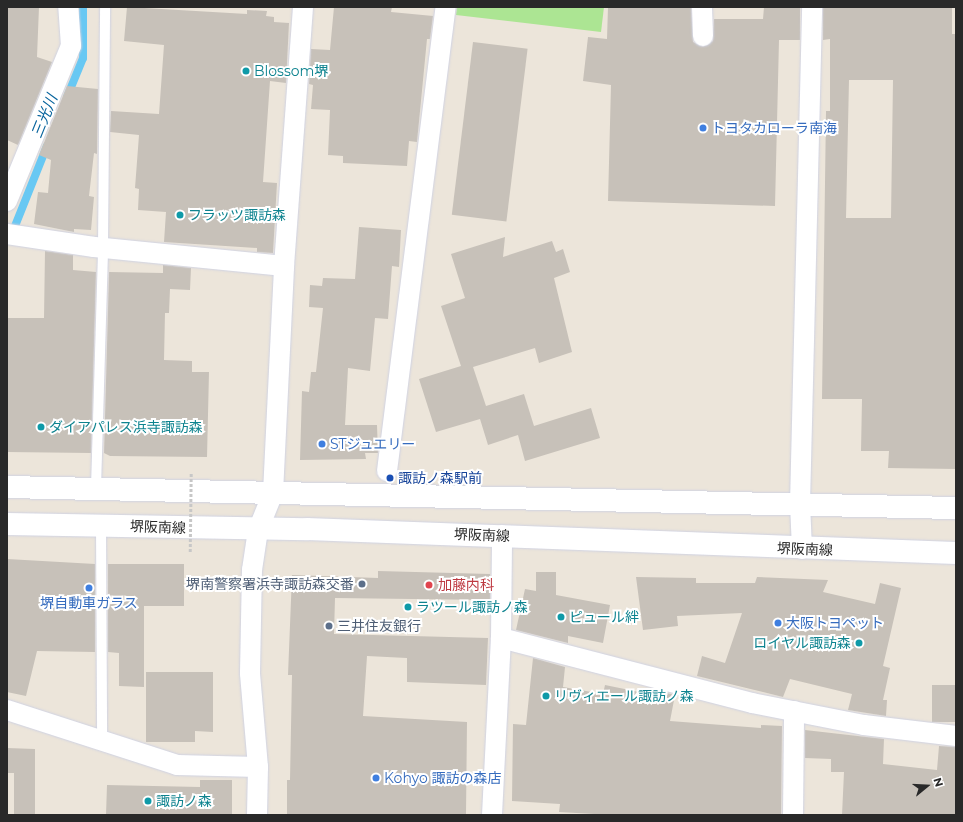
<!DOCTYPE html>
<html>
<head>
<meta charset="utf-8">
<style>
	body { margin:0 }
	#map { position:relative; width:963px; height:822px; overflow:hidden; background:#ece5da; font-family:Montserrat,"Noto Sans JP",sans-serif }
	div>[style] { position:absolute }
	[style*='--x'] { left:calc(var(--x)*1px); top:calc(var(--y)*1px); width:calc(var(--w)*1px); rotate:calc(var(--a)*1deg) }
	.green>* { inset:0; background:#ace593 }
	.stream>* { height:8px; margin:-4px; padding:0 4px; transform-origin:4px; border-radius:4px; background:#68c8f3 }
	.building>* { inset:0; background:#c7c1b9; transform-origin:0 0 }
	.roads { filter:drop-shadow(0 0 1px #cfd2e2) drop-shadow(0 0 1px #cfd2e2) }
	.service>* { height:10px; margin:-5px; padding:0 5px; transform-origin:5px; border-radius:5px; background:#fff }
	.minor>* { height:20px; margin:-10px; padding:0 10px; transform-origin:10px; border-radius:10px; background:#fff }
	.secondary>* { height:22px; margin:-11px; padding:0 11px; transform-origin:11px; border-radius:11px; background:#fff }
	.path-bridge>* { height:2.5px; margin-top:-1.25px; transform-origin:0; background:repeating-linear-gradient(90deg,#c7c7c7 0 3px,transparent 0 5px) }
	.dots>* { width:11px; height:11px; translate:-50% -50%; box-sizing:border-box; border:2px solid #fff; border-radius:50% }
	span { translate:-50% -50%; white-space:nowrap; text-align:center; line-height:1.15; -webkit-text-stroke:4px #fff; paint-order:stroke }
	.culture-label { font-size:14px; color:#0d838f }
	.left { translate:0 -50%; text-align:left }
	.right { translate:-100% -50%; text-align:right }
	.shop-label { font-size:14px; color:#366cbe }
	.transit-label { font-size:14px; color:#164399 }
	.street-label { font-size:14px; color:#292929 }
	.service-label { font-size:14px; color:#4e5e75 }
	.health-label { font-size:14px; color:#be3a42 }
	.water-label { font-size:15px; color:#08649d; font-style:italic }
	.frame { position:absolute; inset:0; border:8px solid #292929; pointer-events:none }
	.north { position:absolute; left:907px; top:766px; width:40px; height:40px; -webkit-text-stroke:3px #fff; paint-order:stroke; rotate:72deg; font-size:11px; font-weight:700; line-height:16px; text-align:center; color:#292929 }
	.north::after { content:''; display:block; margin:auto; width:14px; height:18px; background:#292929; clip-path:polygon(50% 0,100% 100%,50% 72%,0 100%) }
</style>
</head>
<body>
<div id="map">
	<div class="green">
		<div style="clip-path:polygon(457px 7px,604px 7px,601px 32px,456px 15px)"></div>
	</div>
	<div class="stream">
		<div style="--x:67;--y:97;--w:42;--a:-67.7"></div>
		<div style="--x:83;--y:58;--w:51;--a:-90"></div>
		<div style="--x:13;--y:231;--w:92;--a:-68.2"></div>
	</div>
	<div class="building">
		<div style="clip-path:polygon(7px 7px,39px 7px,37px 57px,52px 62px,18px 145px,7px 140px)"></div>
		<div style="clip-path:polygon(127px 7px,247px 14px,247px 10px,267px 11px,266px 16px,274px 17px,274px 22px,289px 23px,286px 83px,270px 81px,263px 182px,277px 183px,273px 253px,257px 252px,257px 248px,164px 242px,166px 212px,138px 210px,139px 189px,135px 188px,139px 135px,110px 132px,111px 111px,159px 114px,164px 45px,124px 41px)"></div>
		<div style="clip-path:polygon(334px 7px,392px 7px,391px 12px,433px 16px,430px 39px,427px 39px,417px 142px,409px 141px,407px 166px,343px 163px,343px 156px,328px 155px,330px 110px,311px 109px,313px 85px,309px 84px,311px 49px,330px 50px)"></div>
		<div style="clip-path:polygon(608px 7px,691px 7px,693px 42px,703px 47px,713px 41px,714px 19px,763px 19px,764px 7px,800px 7px,800px 40px,779px 40px,775px 206px,608px 201px,611px 85px,583px 81px,588px 37px,607px 39px)"></div>
		<div style="clip-path:polygon(evenodd,823px 7px,952px 7px,952px 34px,956px 34px,956px 469px,888px 468px,889px 451px,861px 451px,862px 399px,822px 399px,826px 111px,830px 111px,830px 39px,823px 40px,823px 7px,849px 80px,893px 80px,891px 218px,846px 218px,849px 80px)"></div>
		<div style="left:473px;top:42px;width:55px;height:174px;rotate:7deg"></div>
		<div style="clip-path:polygon(67px 86px,98px 89px,97px 154px,94px 153px,89px 196px,94px 197px,91px 230px,74px 229px,74px 232px,34px 224px,38px 192px,48px 193px,51px 160px,39px 155px)"></div>
		<div style="clip-path:polygon(359px 227px,401px 230px,399px 267px,392px 266px,388px 319px,375px 318px,370px 371px,348px 368px,345px 425px,377px 425px,378px 453px,365px 453px,366px 459px,300px 460px,302px 391px,309px 392px,311px 372px,316px 372px,323px 308px,309px 307px,310px 285px,322px 286px,323px 278px,355px 279px)"></div>
		<div style="clip-path:polygon(505px 237px,503px 257px,552px 241px,556px 252px,563px 249px,570px 272px,554px 278px,572px 352px,539px 363px,535px 348px,473px 367px,486px 406px,524px 394px,534px 426px,591px 408px,600px 438px,525px 461px,518px 435px,488px 445px,480px 419px,436px 432px,419px 379px,461px 366px,441px 306px,465px 298px,451px 254px)"></div>
		<div style="clip-path:polygon(45px 251px,73px 255px,73px 270px,96px 272px,91px 453px,7px 452px,7px 318px,44px 318px)"></div>
		<div style="clip-path:polygon(163px 265px,191px 268px,190px 290px,170px 289px,169px 313px,165px 313px,164px 360px,192px 361px,192px 372px,209px 372px,207px 457px,110px 456px,104px 453px,109px 272px,163px 273px)"></div>
		<div style="clip-path:polygon(7px 559px,95px 564px,95px 652px,37px 651px,26px 696px,7px 692px)"></div>
		<div style="clip-path:polygon(108px 564px,184px 564px,184px 606px,144px 606px,144px 687px,119px 686px,119px 653px,108px 652px)"></div>
		<div style="clip-path:polygon(378px 571px,490px 574px,490px 600px,335px 598px,334px 634px,488px 638px,486px 685px,407px 682px,407px 658px,367px 656px,363px 716px,467px 722px,466px 815px,287px 815px,287px 780px,290px 780px,292px 675px,288px 675px,292px 575px,378px 578px)"></div>
		<div style="clip-path:polygon(536px 572px,556px 572px,556px 595px,610px 605px,603px 643px,568px 636px,568px 643px,516px 630px,525px 589px,536px 591px)"></div>
		<div style="clip-path:polygon(636px 577px,696px 578px,696px 583px,755px 583px,757px 577px,828px 580px,823px 592px,875px 604px,880px 583px,901px 588px,883px 666px,890px 668px,883px 700px,887px 700px,886px 716px,848px 710px,852px 694px,790px 679px,783px 697px,697px 676px,702px 656px,725px 663px,742px 613px,677px 616px,678px 626px,643px 630px)"></div>
		<div style="clip-path:polygon(533px 658px,565px 667px,563px 687px,603px 694px,605px 685px,649px 694px,650px 689px,675px 695px,670px 721px,761px 728px,761px 725px,782px 726px,781px 815px,612px 815px,559px 812px,560px 804px,512px 801px,513px 724px,526px 725px)"></div>
		<div style="clip-path:polygon(146px 672px,213px 672px,213px 732px,195px 731px,195px 742px,146px 742px)"></div>
		<div style="left:932px;top:685px;width:24px;height:37px"></div>
		<div style="clip-path:polygon(805px 730px,884px 739px,883px 764px,937px 770px,939px 746px,956px 747px,956px 815px,842px 815px,844px 772px,831px 772px,831px 759px,805px 758px)"></div>
		<div style="clip-path:polygon(7px 748px,35px 749px,35px 815px,14px 815px,14px 773px,7px 773px)"></div>
		<div style="clip-path:polygon(200px 780px,232px 780px,232px 815px,106px 815px,107px 785px,200px 787px)"></div>
	</div>
	<div class="roads">
		<div class="service">
			<div style="--x:96;--y:488;--w:241;--a:-88.3"></div>
			<div style="--x:103;--y:247;--w:240;--a:-89.5"></div>
			<div style="--x:101;--y:525;--w:215;--a:89.7"></div>
		</div>
		<div class="minor">
			<div style="--x:702;--y:7;--w:29;--a:88"></div>
			<div style="--x:7;--y:201;--w:168;--a:-67.6"></div>
			<div style="--x:71;--y:46;--w:39;--a:-94"></div>
			<div style="--x:7;--y:234;--w:88;--a:8.5"></div>
			<div style="--x:94;--y:247;--w:191;--a:5.7"></div>
			<div style="--x:387;--y:471;--w:468;--a:-82.8"></div>
			<div style="--x:802;--y:549;--w:45;--a:-92.5"></div>
			<div style="--x:800;--y:504;--w:497;--a:-88.6"></div>
			<div style="--x:501;--y:638;--w:259;--a:14.5"></div>
			<div style="--x:752;--y:703;--w:114;--a:11.1"></div>
			<div style="--x:864;--y:725;--w:93;--a:6.8"></div>
			<div style="--x:7;--y:710;--w:179;--a:17.9"></div>
			<div style="--x:177;--y:765;--w:81;--a:1.4"></div>
			<div style="--x:257;--y:815;--w:48;--a:-88.8"></div>
			<div style="--x:258;--y:767;--w:94;--a:-94.9"></div>
			<div style="--x:250;--y:673;--w:103;--a:-88.9"></div>
			<div style="--x:252;--y:570;--w:40;--a:-81.5"></div>
			<div style="--x:258;--y:530;--w:40;--a:-68"></div>
			<div style="--x:273;--y:493;--w:227;--a:-87.2"></div>
			<div style="--x:284;--y:266;--w:260;--a:-85.8"></div>
			<div style="--x:492;--y:815;--w:177;--a:-87.1"></div>
			<div style="--x:501;--y:638;--w:103;--a:-89.4"></div>
			<div style="--x:793;--y:815;--w:104;--a:-89.4"></div>
		</div>
		<div class="secondary">
			<div style="--x:7;--y:487;--w:949;--a:1.27"></div>
			<div style="--x:7;--y:524;--w:300;--a:1"></div>
			<div style="--x:307;--y:529;--w:649;--a:2.12"></div>
		</div>
	</div>
	<div class="path-bridge">
		<div style="--x:190;--y:552;--w:79;--a:-89.3"></div>
	</div>
	<div class="dots">
		<div style="left:246px;top:71px;background:#0f9aa8"></div>
		<div style="left:703px;top:128px;background:#3f7fe0"></div>
		<div style="left:180px;top:215px;background:#0f9aa8"></div>
		<div style="left:41px;top:427px;background:#0f9aa8"></div>
		<div style="left:322px;top:444px;background:#3f7fe0"></div>
		<div style="left:390px;top:478px;background:#1a4fb4"></div>
		<div style="left:362px;top:584px;background:#5c6f8a"></div>
		<div style="left:429px;top:585px;background:#e0444e"></div>
		<div style="left:89px;top:588px;background:#3f7fe0"></div>
		<div style="left:408px;top:607px;background:#0f9aa8"></div>
		<div style="left:561px;top:617px;background:#0f9aa8"></div>
		<div style="left:778px;top:623px;background:#3f7fe0"></div>
		<div style="left:329px;top:626px;background:#5c6f8a"></div>
		<div style="left:859px;top:643px;background:#0f9aa8"></div>
		<div style="left:546px;top:696px;background:#0f9aa8"></div>
		<div style="left:376px;top:778px;background:#3f7fe0"></div>
		<div style="left:148px;top:801px;background:#0f9aa8"></div>
	</div>
	<div class="culture-label">
		<span class="left" style="left:254px;top:71px">Blossom堺</span>
		<span class="left" style="left:188px;top:215px">フラッツ諏訪森</span>
		<span class="left" style="left:49px;top:427px">ダイアパレス浜寺諏訪森</span>
		<span class="left" style="left:416px;top:607px">ラツール諏訪ノ森</span>
		<span class="left" style="left:569px;top:617px">ピュール絆</span>
		<span class="right" style="left:851px;top:643px">ロイヤル諏訪森</span>
		<span class="left" style="left:554px;top:696px">リヴィエール諏訪ノ森</span>
		<span class="left" style="left:156px;top:801px">諏訪ノ森</span>
	</div>
	<div class="shop-label">
		<span class="left" style="left:711px;top:128px">トヨタカローラ南海</span>
		<span class="left" style="left:330px;top:444px">STジュエリー</span>
		<span style="left:89px;top:603px">堺自動車ガラス</span>
		<span class="left" style="left:786px;top:623px">大阪トヨペット</span>
		<span class="left" style="left:384px;top:778px">Kohyo 諏訪の森店</span>
	</div>
	<div class="transit-label">
		<span class="left" style="left:398px;top:478px">諏訪ノ森駅前</span>
	</div>
	<div class="street-label">
		<span style="left:158px;top:527px;rotate:2deg">堺阪南線</span>
		<span style="left:482px;top:535px;rotate:2deg">堺阪南線</span>
		<span style="left:805px;top:549px;rotate:2deg">堺阪南線</span>
	</div>
	<div class="service-label">
		<span class="right" style="left:354px;top:584px">堺南警察署浜寺諏訪森交番</span>
		<span class="left" style="left:337px;top:626px">三井住友銀行</span>
	</div>
	<div class="health-label">
		<span class="left" style="left:438px;top:585px">加藤内科</span>
	</div>
	<div class="water-label">
		<span style="left:44px;top:116px;rotate:-68deg">三光川</span>
	</div>
	<div class="frame"></div>
	<div class="north">N</div>
</div>
</body>
</html>
